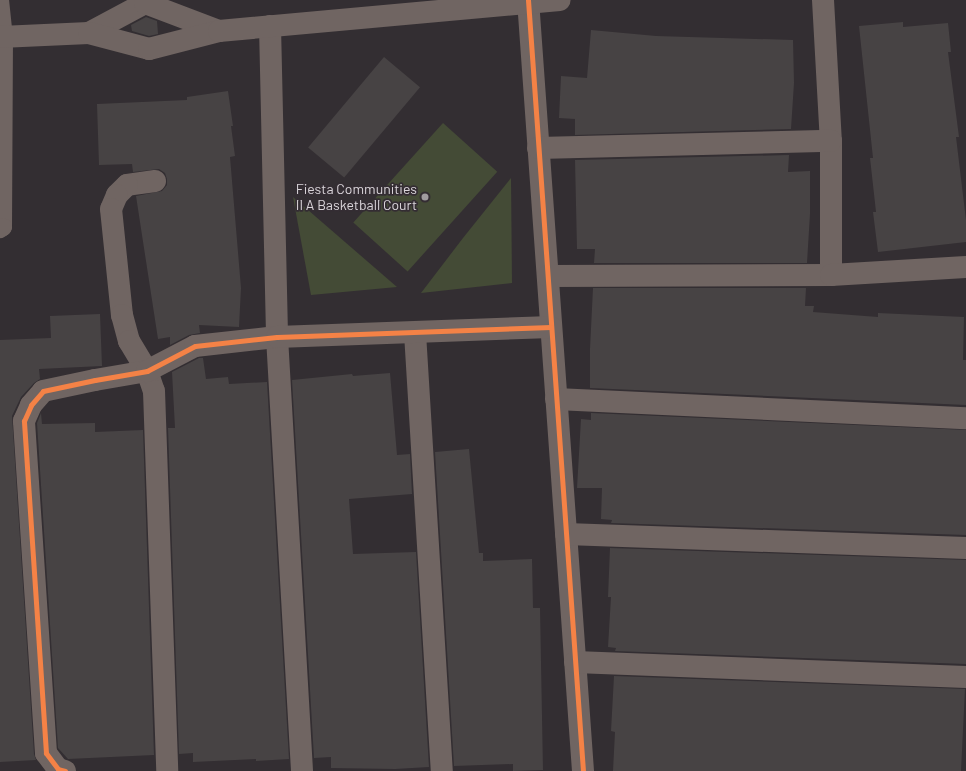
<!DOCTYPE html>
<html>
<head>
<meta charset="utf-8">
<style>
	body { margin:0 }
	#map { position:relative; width:966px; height:771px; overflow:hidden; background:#332e32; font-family:Barlow,sans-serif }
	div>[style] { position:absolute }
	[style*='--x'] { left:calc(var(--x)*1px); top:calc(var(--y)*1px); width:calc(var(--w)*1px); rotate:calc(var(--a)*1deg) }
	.green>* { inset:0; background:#444b36; transform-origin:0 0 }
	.building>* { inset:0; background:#474344; transform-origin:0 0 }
	.service>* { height:18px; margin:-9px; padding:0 9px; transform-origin:9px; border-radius:9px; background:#706562 }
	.minor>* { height:22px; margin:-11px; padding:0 11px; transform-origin:11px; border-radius:11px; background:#706562 }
	.cycleway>* { height:5px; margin:-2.5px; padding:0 2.5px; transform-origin:2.5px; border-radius:2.5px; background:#f48246 }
	.dots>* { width:11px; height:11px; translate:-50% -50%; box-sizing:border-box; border:2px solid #342d33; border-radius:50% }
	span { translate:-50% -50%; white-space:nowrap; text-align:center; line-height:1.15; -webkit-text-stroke:3.5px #342d33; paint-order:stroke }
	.poi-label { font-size:14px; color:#dad5da }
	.right { translate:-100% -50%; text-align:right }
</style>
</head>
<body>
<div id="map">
	<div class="green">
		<div style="left:443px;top:123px;width:73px;height:134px;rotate:42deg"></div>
		<div style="clip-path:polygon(511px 178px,512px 283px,421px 293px,463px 238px)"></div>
		<div style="clip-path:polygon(293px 197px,397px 287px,311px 295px)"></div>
	</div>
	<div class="building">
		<div style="clip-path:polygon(146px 17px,157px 21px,158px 34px,149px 36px,132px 31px,131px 25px)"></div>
		<div style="clip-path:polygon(903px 22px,903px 27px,948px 23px,951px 52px,948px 52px,959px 137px,956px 137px,966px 220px,966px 242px,878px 252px,873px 212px,876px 212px,870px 158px,873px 158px,859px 26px)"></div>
		<div style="clip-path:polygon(591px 30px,656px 36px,793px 40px,794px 83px,791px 129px,575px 135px,575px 119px,559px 118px,561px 76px,587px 78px)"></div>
		<div style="left:384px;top:57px;width:47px;height:118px;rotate:40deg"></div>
		<div style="clip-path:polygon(228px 91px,233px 126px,231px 126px,235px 156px,230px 157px,241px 288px,239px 327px,199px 325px,200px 333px,189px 335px,170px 345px,170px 337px,158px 339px,136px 196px,162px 191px,167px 185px,167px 179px,165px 173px,159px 169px,133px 172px,132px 164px,99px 165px,97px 104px,187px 100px,187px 97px)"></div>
		<div style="clip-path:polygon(789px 155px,788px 172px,810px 171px,810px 214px,807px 263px,594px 263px,595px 249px,577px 249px,575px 160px)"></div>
		<div style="clip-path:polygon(593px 288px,806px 288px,805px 306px,814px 306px,813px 312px,878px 317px,878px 313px,964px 317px,963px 360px,966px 360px,966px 405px,590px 388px,590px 349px)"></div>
		<div style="clip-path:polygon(100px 314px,102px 366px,39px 369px,40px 379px,34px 383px,21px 397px,12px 416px,34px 754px,36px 760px,0 762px,0 340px,51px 338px,50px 316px)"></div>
		<div style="clip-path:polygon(199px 358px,203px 358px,206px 379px,228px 377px,229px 384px,267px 382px,289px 759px,256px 761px,256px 759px,193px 762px,193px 753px,179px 754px,168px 428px,175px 428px,172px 372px)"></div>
		<div style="clip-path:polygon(390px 373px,397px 455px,410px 454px,412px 494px,349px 499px,353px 554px,416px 552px,429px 767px,395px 769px,331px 768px,331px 757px,314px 758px,292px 380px,352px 374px,353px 376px)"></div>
		<div style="clip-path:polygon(41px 413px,42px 424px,95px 423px,95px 432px,143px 430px,154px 755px,68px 759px,58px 748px,37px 423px)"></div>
		<div style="clip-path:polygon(591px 413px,966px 430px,966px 535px,611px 523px,612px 520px,601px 519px,602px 488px,577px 488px,581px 419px,591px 420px)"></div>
		<div style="clip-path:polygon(469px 449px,479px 553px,483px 553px,483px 561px,532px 559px,533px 608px,540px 608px,543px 770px,513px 771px,513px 764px,454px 766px,435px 452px)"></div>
		<div style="clip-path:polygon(610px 548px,966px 560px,966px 664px,615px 651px,616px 648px,608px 647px,611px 597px,608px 597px)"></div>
		<div style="clip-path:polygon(614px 676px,965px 689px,961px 771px,613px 771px,615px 732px,611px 731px)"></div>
	</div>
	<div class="service">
		<div style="--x:0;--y:0;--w:37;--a:84"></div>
		<div style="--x:4;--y:37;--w:190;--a:90.3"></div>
		<div style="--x:3;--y:227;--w:4;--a:146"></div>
	</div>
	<div class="minor">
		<div style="--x:528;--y:0;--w:773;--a:85.92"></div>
		<div style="--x:823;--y:0;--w:141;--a:86.8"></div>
		<div style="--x:831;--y:141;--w:134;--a:90"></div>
		<div style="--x:270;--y:26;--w:311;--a:88.7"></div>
		<div style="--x:277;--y:337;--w:435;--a:86.7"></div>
		<div style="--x:89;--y:33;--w:64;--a:-28.2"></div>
		<div style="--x:145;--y:3;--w:79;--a:20.7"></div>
		<div style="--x:0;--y:37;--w:89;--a:-2.6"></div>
		<div style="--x:89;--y:33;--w:62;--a:14.9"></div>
		<div style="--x:149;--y:49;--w:72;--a:-14.4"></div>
		<div style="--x:219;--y:31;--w:342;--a:-5.2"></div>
		<div style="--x:538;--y:148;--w:293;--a:-1.4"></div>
		<div style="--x:155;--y:181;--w:28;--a:172"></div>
		<div style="--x:127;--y:185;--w:14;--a:135"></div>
		<div style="--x:117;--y:195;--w:15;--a:113"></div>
		<div style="--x:111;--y:209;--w:107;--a:84.1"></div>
		<div style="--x:122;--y:315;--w:27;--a:75"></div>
		<div style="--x:129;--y:341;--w:35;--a:59"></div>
		<div style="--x:147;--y:371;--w:21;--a:71"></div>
		<div style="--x:154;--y:391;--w:380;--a:88"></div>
		<div style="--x:548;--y:276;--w:283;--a:-0.2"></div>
		<div style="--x:831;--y:275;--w:135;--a:-3.4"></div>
		<div style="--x:415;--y:333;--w:439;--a:86.5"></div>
		<div style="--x:556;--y:399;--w:410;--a:2.7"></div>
		<div style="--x:566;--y:534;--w:400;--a:2"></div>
		<div style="--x:575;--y:662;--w:391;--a:2.2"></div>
		<div style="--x:65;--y:771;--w:7;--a:-164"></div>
		<div style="--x:58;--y:769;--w:20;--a:-127"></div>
		<div style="--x:46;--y:753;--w:333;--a:-93.8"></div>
		<div style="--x:24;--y:421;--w:17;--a:-66"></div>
		<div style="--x:31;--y:405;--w:18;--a:-49"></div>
		<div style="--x:43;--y:391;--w:53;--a:-11.9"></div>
		<div style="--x:95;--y:380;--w:53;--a:-9.8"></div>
		<div style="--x:147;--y:371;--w:54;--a:-27.5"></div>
		<div style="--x:195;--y:346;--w:82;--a:-6.3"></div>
		<div style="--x:277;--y:337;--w:274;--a:-2.1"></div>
	</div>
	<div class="cycleway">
		<div style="--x:528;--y:0;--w:773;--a:85.92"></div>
		<div style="--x:65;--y:771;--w:7;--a:-164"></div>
		<div style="--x:58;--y:769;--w:20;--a:-127"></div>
		<div style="--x:46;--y:753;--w:333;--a:-93.8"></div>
		<div style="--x:24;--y:421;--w:17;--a:-66"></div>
		<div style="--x:31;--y:405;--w:18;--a:-49"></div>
		<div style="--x:43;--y:391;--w:53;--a:-11.9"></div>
		<div style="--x:95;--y:380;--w:53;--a:-9.8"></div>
		<div style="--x:147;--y:371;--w:54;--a:-27.5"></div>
		<div style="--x:195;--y:346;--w:82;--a:-6.3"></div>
		<div style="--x:277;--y:337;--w:274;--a:-2.1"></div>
	</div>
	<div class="dots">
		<div style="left:425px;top:197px;background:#a09b9f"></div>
	</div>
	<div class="poi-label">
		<span class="right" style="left:417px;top:197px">Fiesta Communities<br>II A Basketball Court</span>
	</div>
</div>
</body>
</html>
